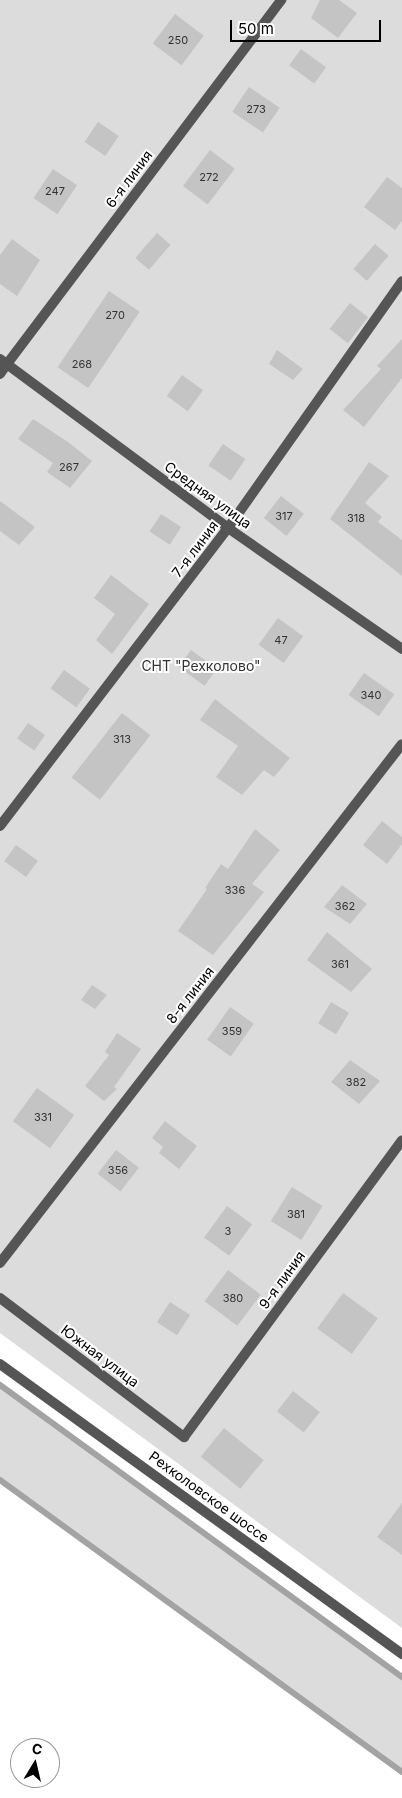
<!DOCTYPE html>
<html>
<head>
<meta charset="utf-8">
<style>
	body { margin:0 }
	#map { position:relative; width:402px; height:1798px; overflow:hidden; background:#fff; font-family:Inter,sans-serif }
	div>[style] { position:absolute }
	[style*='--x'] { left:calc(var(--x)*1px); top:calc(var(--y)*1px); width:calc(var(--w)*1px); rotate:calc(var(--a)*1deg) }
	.green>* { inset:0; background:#dcdcdc }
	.stream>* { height:6px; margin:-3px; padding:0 3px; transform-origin:3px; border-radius:3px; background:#a3a3a3 }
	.building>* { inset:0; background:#c4c4c4; transform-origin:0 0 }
	.service>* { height:10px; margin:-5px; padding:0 5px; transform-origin:5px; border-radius:5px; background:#555 }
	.minor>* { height:10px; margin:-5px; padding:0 5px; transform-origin:5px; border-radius:5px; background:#555 }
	span { translate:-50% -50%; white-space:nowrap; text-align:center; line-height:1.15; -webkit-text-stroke:4px #fff; paint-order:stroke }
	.number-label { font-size:11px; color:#313131 }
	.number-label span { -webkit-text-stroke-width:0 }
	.street-label { font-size:14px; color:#000 }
	.park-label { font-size:14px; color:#333 }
	.north { position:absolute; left:10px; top:1738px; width:50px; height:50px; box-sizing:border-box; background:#fff; border:1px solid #999; border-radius:50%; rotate:9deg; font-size:14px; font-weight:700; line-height:20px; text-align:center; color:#000 }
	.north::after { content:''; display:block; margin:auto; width:18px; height:22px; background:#000; clip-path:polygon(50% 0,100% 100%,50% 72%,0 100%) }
	.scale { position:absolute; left:230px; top:20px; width:151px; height:22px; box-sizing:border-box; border:2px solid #000; border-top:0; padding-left:6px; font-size:15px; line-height:18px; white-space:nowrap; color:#000; -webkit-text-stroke:4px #fff; paint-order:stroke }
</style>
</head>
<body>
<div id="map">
	<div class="green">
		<div style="clip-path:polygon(0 0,402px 0,402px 1628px,0 1333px)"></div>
		<div style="clip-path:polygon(0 1385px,402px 1677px,402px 1772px,0 1480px)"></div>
	</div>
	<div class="stream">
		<div style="--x:0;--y:1385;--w:497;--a:36"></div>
		<div style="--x:0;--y:1480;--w:497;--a:36"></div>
	</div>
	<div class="building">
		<div style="clip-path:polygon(320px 0,339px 0,357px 13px,338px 38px,311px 18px)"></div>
		<div style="left:175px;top:14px;width:36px;height:37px;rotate:37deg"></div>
		<div style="left:301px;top:49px;width:31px;height:20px;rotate:36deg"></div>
		<div style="left:249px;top:87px;width:37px;height:30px;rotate:34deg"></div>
		<div style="left:98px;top:122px;width:25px;height:24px;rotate:34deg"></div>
		<div style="left:210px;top:150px;width:31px;height:45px;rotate:37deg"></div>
		<div style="left:53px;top:169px;width:29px;height:35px;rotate:34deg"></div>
		<div style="clip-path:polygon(387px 177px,402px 188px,402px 221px,395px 230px,364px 207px)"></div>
		<div style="left:157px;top:233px;width:18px;height:33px;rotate:41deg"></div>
		<div style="clip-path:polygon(12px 239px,40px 260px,17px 296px,0 284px,0 255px)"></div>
		<div style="left:375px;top:244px;width:18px;height:33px;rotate:41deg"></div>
		<div style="left:109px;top:291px;width:37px;height:92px;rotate:34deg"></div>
		<div style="left:350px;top:303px;width:23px;height:33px;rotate:38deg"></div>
		<div style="clip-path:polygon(402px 339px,402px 378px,364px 427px,343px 410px,381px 369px,377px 366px)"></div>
		<div style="clip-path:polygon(277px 350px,303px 369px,293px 380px,269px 364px)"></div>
		<div style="left:182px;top:375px;width:26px;height:26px;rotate:36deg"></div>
		<div style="clip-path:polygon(33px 419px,68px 442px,92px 461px,70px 488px,47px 472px,53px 463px,18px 439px)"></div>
		<div style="left:223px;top:444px;width:27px;height:26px;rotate:34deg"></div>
		<div style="clip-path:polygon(369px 462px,389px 476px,365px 503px,382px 517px,378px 522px,402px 540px,402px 576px,330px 519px)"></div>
		<div style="left:281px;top:496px;width:29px;height:28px;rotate:38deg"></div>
		<div style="clip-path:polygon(0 501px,35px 527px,19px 545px,0 531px)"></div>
		<div style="left:161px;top:514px;width:24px;height:21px;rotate:33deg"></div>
		<div style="clip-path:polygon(111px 575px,149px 604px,112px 654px,96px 640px,115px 614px,94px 598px)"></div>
		<div style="left:278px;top:618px;width:31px;height:33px;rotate:36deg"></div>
		<div style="left:191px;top:650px;width:32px;height:21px;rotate:36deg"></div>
		<div style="left:64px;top:670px;width:32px;height:23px;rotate:36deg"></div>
		<div style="left:364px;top:673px;width:37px;height:27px;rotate:35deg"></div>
		<div style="clip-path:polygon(215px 699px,290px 758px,274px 777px,264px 770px,242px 795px,216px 777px,238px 746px,200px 720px)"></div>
		<div style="left:122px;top:713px;width:36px;height:82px;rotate:38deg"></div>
		<div style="left:28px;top:723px;width:21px;height:19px;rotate:35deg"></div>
		<div style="clip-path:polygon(382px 821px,402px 837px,402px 844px,387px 864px,363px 845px)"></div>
		<div style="clip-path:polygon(255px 829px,280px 850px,252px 884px,264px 892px,213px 955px,178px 931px,207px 889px,205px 888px,221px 864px,228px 869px)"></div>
		<div style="left:16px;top:845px;width:27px;height:20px;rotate:36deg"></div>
		<div style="clip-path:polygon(342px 885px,367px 904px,350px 924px,324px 907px)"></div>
		<div style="clip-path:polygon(327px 932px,372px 969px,351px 992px,307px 960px)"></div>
		<div style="clip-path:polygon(92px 985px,107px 995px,95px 1009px,81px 1000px)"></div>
		<div style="left:331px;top:1002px;width:21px;height:25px;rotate:31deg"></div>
		<div style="left:230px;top:1007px;width:29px;height:40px;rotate:35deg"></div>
		<div style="clip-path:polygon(117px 1033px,141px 1049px,114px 1087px,117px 1089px,104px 1101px,85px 1086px,109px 1055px,105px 1052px)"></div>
		<div style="clip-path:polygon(350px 1060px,380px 1081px,359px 1104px,331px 1082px)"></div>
		<div style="left:37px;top:1088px;width:46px;height:41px;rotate:36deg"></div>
		<div style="clip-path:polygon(165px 1121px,197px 1146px,179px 1169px,159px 1153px,163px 1147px,152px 1138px)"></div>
		<div style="left:116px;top:1150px;width:29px;height:30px;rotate:38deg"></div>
		<div style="left:292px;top:1187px;width:36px;height:40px;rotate:32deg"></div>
		<div style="left:227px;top:1206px;width:31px;height:39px;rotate:36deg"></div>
		<div style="left:228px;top:1270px;width:41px;height:39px;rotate:37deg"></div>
		<div style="left:343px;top:1293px;width:43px;height:44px;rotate:36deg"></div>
		<div style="left:170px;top:1302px;width:24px;height:24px;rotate:33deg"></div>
		<div style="left:293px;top:1391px;width:34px;height:26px;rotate:38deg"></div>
		<div style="left:224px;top:1428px;width:51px;height:37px;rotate:39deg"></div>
		<div style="clip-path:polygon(402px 1503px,402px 1555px,377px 1537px)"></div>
	</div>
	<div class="service">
		<div style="--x:7;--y:364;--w:456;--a:-53"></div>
		<div style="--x:0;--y:826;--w:375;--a:-52.6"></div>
		<div style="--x:228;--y:528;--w:302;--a:-54.8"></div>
		<div style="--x:0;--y:1263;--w:656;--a:-52.24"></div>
		<div style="--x:0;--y:1298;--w:231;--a:37.1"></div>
		<div style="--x:184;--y:1437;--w:368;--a:-53.7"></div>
	</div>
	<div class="minor">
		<div style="--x:0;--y:359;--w:284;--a:36.5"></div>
		<div style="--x:228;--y:528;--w:212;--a:34.8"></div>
		<div style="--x:0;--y:374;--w:12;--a:-55"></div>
		<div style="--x:0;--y:1364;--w:496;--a:35.8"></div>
	</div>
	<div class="number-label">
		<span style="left:178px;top:40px">250</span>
		<span style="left:256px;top:109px">273</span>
		<span style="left:209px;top:177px">272</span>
		<span style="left:55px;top:191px">247</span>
		<span style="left:115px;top:315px">270</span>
		<span style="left:82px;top:364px">268</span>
		<span style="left:69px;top:467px">267</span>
		<span style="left:284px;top:516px">317</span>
		<span style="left:356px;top:518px">318</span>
		<span style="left:281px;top:640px">47</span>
		<span style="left:371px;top:695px">340</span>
		<span style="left:122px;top:739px">313</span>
		<span style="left:235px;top:890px">336</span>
		<span style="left:345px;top:906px">362</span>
		<span style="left:340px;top:964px">361</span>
		<span style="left:232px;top:1031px">359</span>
		<span style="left:356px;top:1082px">382</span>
		<span style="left:43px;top:1117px">331</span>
		<span style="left:118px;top:1170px">356</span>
		<span style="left:296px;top:1214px">381</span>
		<span style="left:228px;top:1231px">3</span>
		<span style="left:233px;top:1298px">380</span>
	</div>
	<div class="street-label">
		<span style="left:129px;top:179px;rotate:-53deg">6-я линия</span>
		<span style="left:208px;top:495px;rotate:36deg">Средняя улица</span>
		<span style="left:195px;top:549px;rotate:-53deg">7-я линия</span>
		<span style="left:190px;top:995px;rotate:-52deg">8-я линия</span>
		<span style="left:282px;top:1280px;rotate:-54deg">9-я линия</span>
		<span style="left:100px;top:1356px;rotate:37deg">Южная улица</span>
		<span style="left:209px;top:1497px;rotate:36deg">Рехколовское шоссе</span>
	</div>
	<div class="park-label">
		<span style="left:201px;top:666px">СНТ "Рехколово"</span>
	</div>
	<div class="north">С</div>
	<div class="scale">50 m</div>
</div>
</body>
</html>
